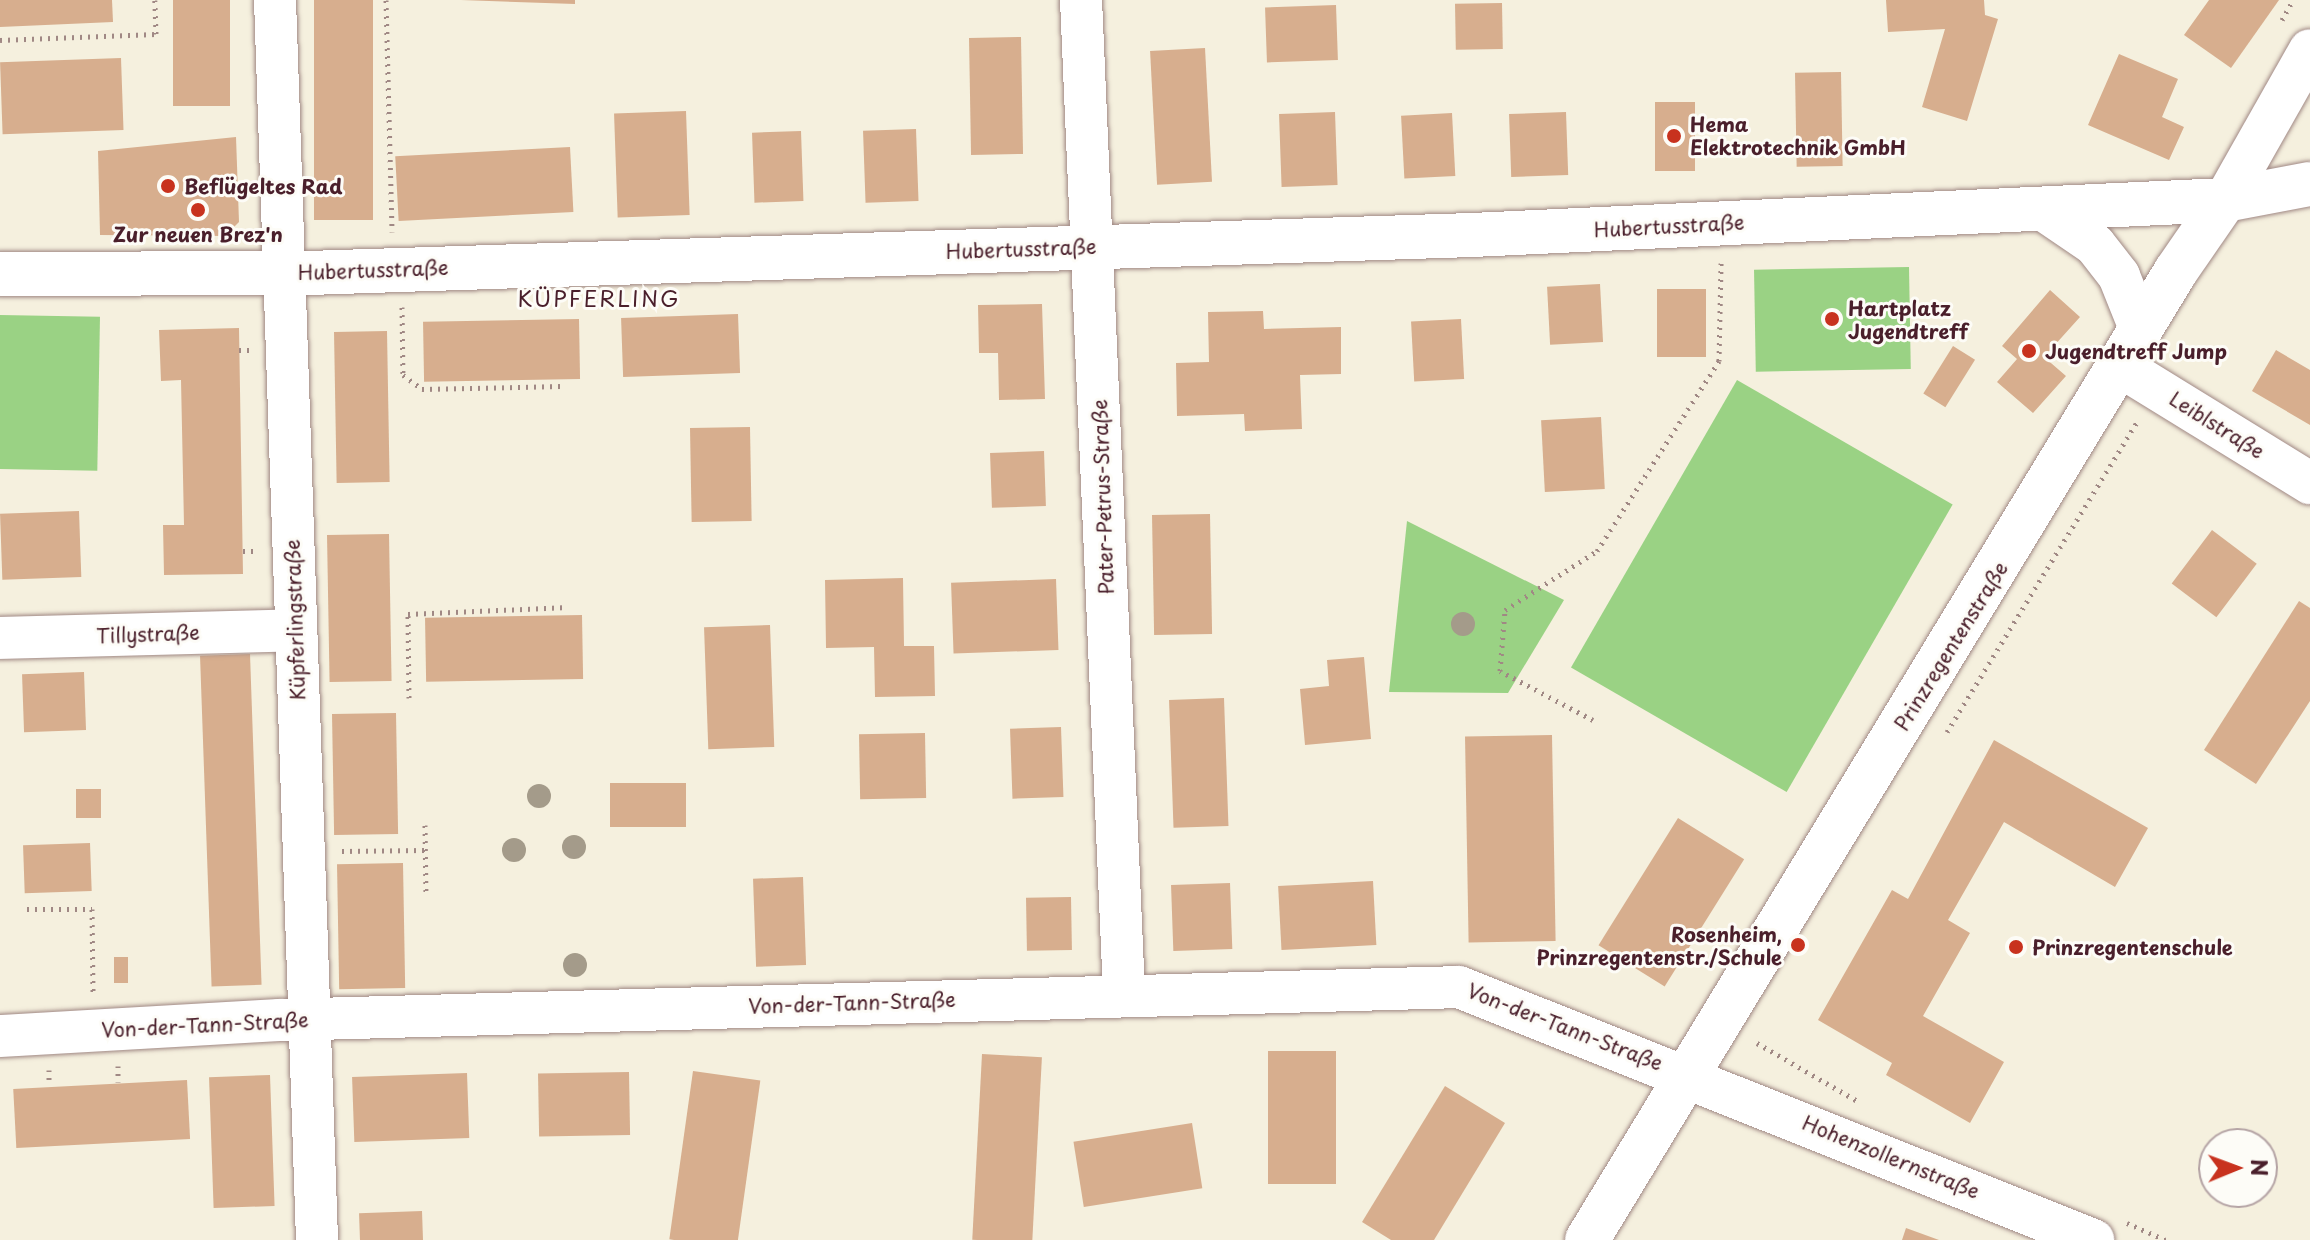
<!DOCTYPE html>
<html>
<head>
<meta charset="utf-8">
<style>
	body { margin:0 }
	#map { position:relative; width:2310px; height:1240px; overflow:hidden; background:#f5f0de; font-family:"Playpen Sans",sans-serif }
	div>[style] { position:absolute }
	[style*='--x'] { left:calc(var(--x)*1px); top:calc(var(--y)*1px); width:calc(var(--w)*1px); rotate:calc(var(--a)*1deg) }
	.green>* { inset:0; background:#9ad284; transform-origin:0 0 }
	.building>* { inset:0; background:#d7ae8e; transform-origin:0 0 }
	.path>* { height:5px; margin-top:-2.5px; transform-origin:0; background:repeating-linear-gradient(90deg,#a08884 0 2px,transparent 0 8px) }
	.roads { filter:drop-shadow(0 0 2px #a08884) drop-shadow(0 0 2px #a08884) }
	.minor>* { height:42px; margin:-21px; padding:0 21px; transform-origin:21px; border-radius:21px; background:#fff }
	.major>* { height:44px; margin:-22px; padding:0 22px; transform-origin:22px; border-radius:22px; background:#fff }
	.trees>* { width:24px; height:24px; margin:-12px; border-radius:50%; background:#a49b8a }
	.dots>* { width:22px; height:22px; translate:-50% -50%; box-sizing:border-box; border:4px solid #fdfcf7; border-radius:50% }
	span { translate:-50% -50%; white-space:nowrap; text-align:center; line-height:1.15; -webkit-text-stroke:6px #fdfcf7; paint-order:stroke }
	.poi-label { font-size:20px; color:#4a1f2b; font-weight:700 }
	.left { translate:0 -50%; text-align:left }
	.right { translate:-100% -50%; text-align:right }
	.street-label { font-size:20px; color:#4a1f2b }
	.neighbourhood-label { font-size:22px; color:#4a1f2b; letter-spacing:2px }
	.north { position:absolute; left:2198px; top:1128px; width:80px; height:80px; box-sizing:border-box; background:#fdfcf7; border:2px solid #b5a4a5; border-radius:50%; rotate:89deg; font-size:22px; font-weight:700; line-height:32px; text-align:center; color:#4a1f2b }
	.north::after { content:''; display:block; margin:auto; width:28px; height:36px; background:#c8321e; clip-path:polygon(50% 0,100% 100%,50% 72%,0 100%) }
</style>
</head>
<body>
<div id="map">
	<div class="green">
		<div style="left:1909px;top:267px;width:102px;height:155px;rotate:89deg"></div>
		<div style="left:0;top:315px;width:100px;height:154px;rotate:1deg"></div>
		<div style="left:1737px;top:380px;width:249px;height:332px;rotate:30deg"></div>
		<div style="clip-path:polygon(1407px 521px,1564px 600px,1508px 693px,1389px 692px)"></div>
	</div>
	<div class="building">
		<div style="clip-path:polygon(0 0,112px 0,113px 22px,0 27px)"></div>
		<div style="left:173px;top:0;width:57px;height:106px"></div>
		<div style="left:314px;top:0;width:59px;height:220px"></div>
		<div style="clip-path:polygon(461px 0,575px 0,575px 4px)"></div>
		<div style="clip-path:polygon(1886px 0,1984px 0,1985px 15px,1998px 19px,1967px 121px,1922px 107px,1945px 29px,1888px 32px)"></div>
		<div style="clip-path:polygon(2209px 0,2279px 0,2231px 68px,2184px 35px)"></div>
		<div style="left:1502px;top:3px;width:46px;height:47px;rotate:89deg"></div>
		<div style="left:1336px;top:5px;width:55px;height:71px;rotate:88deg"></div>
		<div style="left:1021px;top:37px;width:117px;height:52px;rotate:89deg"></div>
		<div style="left:1205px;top:48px;width:134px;height:55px;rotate:87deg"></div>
		<div style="clip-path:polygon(2119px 54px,2178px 79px,2162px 117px,2184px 127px,2169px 160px,2088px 125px)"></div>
		<div style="left:121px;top:58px;width:72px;height:121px;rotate:88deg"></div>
		<div style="left:1841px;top:72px;width:94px;height:46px;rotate:89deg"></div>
		<div style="left:1655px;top:102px;width:40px;height:69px"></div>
		<div style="left:686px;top:111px;width:104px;height:72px;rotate:88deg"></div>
		<div style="left:1335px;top:112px;width:73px;height:56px;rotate:88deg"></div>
		<div style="left:1566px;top:112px;width:63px;height:57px;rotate:88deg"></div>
		<div style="left:1452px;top:113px;width:63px;height:51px;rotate:87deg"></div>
		<div style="left:916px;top:129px;width:72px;height:53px;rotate:88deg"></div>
		<div style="left:801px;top:131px;width:70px;height:49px;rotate:88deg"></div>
		<div style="clip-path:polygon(236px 137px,239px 222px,225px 236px,100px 235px,98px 151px)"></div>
		<div style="left:570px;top:147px;width:65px;height:175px;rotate:87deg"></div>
		<div style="left:1600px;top:284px;width:58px;height:53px;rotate:87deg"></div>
		<div style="left:1657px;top:289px;width:49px;height:68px"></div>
		<div style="clip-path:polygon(2050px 290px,2080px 317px,2044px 357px,2066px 376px,2033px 413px,1997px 382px,2017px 359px,2002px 346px)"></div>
		<div style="clip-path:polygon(1042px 304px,1045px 399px,999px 400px,998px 353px,979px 353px,978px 305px)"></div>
		<div style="clip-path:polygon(1263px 311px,1264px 329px,1341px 327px,1341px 374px,1300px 375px,1302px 429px,1245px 431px,1244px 414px,1177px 416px,1176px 363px,1209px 362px,1208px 312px)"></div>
		<div style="left:738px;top:314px;width:59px;height:117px;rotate:88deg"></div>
		<div style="left:579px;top:319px;width:60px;height:156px;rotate:89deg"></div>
		<div style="left:1461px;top:319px;width:60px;height:50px;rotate:87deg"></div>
		<div style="clip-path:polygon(239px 328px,243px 574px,164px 575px,163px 525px,184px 525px,181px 380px,161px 381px,159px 330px)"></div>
		<div style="left:387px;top:331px;width:151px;height:53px;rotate:89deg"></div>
		<div style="left:1953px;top:346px;width:26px;height:56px;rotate:32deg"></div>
		<div style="clip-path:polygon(2276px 350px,2310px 370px,2310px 425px,2252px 391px)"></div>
		<div style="left:1601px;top:417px;width:72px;height:60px;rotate:87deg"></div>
		<div style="left:750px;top:427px;width:94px;height:60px;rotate:89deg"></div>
		<div style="left:1044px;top:451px;width:55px;height:54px;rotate:88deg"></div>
		<div style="left:79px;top:511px;width:66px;height:79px;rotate:88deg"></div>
		<div style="left:1210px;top:514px;width:120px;height:58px;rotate:89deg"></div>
		<div style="left:2212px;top:530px;width:56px;height:67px;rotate:37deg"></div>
		<div style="left:389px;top:534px;width:147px;height:62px;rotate:89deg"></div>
		<div style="clip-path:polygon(903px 578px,904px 646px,934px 646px,935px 696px,875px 697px,874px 647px,826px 648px,825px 580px)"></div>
		<div style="left:1056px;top:579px;width:71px;height:105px;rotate:88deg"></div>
		<div style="clip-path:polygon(2299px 601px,2310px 608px,2310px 701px,2256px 784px,2204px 750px)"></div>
		<div style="left:582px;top:615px;width:64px;height:157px;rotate:89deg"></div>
		<div style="left:770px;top:625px;width:122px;height:66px;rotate:88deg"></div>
		<div style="left:250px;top:654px;width:331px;height:50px;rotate:88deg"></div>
		<div style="clip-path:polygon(1364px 657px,1371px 739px,1305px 745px,1300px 689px,1329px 686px,1327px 660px)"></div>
		<div style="left:84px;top:672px;width:58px;height:62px;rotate:88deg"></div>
		<div style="left:1224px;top:698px;width:128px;height:55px;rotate:88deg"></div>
		<div style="left:396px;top:713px;width:121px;height:64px;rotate:89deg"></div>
		<div style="left:1061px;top:727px;width:70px;height:51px;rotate:88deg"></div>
		<div style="left:925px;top:733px;width:65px;height:66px;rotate:89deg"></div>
		<div style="left:1552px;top:735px;width:206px;height:87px;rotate:89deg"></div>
		<div style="clip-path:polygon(1994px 740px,2148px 828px,2115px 887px,2004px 822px,1948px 920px,1970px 933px,1923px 1016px,2004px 1062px,1970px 1123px,1886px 1075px,1892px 1063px,1818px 1020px,1892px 890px,1908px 899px)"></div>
		<div style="left:610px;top:783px;width:76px;height:44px"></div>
		<div style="left:76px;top:789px;width:25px;height:29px"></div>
		<div style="left:1678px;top:818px;width:78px;height:150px;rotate:32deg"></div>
		<div style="left:90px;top:843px;width:48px;height:67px;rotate:88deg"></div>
		<div style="left:403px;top:863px;width:125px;height:66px;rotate:89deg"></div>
		<div style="left:803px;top:877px;width:88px;height:50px;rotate:88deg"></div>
		<div style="left:1373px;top:881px;width:64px;height:95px;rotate:87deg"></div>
		<div style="left:1230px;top:883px;width:66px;height:59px;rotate:88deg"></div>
		<div style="left:1071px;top:897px;width:53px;height:45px;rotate:89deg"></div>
		<div style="left:114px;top:957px;width:14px;height:26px"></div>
		<div style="left:1268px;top:1051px;width:68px;height:133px"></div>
		<div style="left:982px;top:1054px;width:60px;height:186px;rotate:3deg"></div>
		<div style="left:693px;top:1071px;width:68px;height:170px;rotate:8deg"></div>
		<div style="left:629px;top:1072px;width:63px;height:91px;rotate:89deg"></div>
		<div style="left:467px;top:1073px;width:65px;height:115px;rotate:88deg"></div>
		<div style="left:270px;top:1075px;width:131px;height:61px;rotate:88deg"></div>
		<div style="left:187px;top:1080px;width:59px;height:174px;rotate:87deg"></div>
		<div style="clip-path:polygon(1445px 1086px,1505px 1123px,1434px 1240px,1391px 1240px,1362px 1222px)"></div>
		<div style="left:1192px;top:1123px;width:66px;height:120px;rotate:81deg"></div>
		<div style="left:422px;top:1211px;width:29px;height:63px;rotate:88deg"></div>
		<div style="clip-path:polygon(1906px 1228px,1939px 1240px,1902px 1240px)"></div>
	</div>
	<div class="path">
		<div style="--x:386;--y:0;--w:232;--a:88.5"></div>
		<div style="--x:2282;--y:20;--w:23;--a:-61"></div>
		<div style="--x:0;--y:40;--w:156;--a:-2.2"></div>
		<div style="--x:156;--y:34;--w:34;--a:-92"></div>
		<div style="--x:402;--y:307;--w:68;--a:89.2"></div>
		<div style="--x:403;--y:375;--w:24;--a:36"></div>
		<div style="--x:422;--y:389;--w:139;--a:-1.2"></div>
		<div style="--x:239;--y:350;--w:12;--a:0"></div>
		<div style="--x:243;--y:551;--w:14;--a:0"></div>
		<div style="--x:409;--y:698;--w:84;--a:-90.7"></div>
		<div style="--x:408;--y:614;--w:160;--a:-2.5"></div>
		<div style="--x:1593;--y:720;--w:105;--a:-152.2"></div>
		<div style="--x:1500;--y:671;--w:61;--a:-85.3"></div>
		<div style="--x:1505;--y:610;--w:109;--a:-32.7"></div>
		<div style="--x:1597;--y:551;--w:226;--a:-57.3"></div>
		<div style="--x:1719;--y:361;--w:98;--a:-88.8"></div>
		<div style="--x:1947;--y:732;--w:366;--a:-58.5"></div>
		<div style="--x:425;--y:825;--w:71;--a:89.2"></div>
		<div style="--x:342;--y:851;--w:83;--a:-0.7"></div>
		<div style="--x:27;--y:909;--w:65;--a:0"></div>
		<div style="--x:92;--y:909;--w:85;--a:89.3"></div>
		<div style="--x:1757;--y:1043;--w:118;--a:30"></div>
		<div style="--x:118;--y:1066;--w:16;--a:90"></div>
		<div style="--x:49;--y:1070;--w:14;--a:90"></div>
		<div style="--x:2127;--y:1223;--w:43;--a:23.6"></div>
	</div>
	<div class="roads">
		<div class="minor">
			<div style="--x:275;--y:0;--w:1241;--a:88.06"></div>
			<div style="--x:1081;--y:0;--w:995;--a:87.52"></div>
			<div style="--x:2225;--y:200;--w:172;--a:-60.5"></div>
			<div style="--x:2042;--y:209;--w:64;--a:34.2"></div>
			<div style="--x:2095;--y:245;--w:39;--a:52"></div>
			<div style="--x:2119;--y:276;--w:59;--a:68.2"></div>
			<div style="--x:2123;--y:368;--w:220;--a:31.6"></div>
			<div style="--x:0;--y:638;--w:296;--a:-1.5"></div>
			<div style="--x:0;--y:1036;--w:280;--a:-3.3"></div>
			<div style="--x:280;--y:1020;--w:1179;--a:-1.6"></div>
			<div style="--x:1459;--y:987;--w:683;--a:21.75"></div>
		</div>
		<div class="major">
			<div style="--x:0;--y:274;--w:308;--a:-0.2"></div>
			<div style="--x:308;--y:273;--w:1165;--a:-1.87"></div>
			<div style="--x:1472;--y:235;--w:754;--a:-2.66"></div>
			<div style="--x:2225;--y:200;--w:86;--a:-10.7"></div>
			<div style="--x:1587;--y:1240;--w:1134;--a:-58.71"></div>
			<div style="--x:2176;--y:271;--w:86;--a:-55.4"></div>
		</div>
	</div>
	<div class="trees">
		<div style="left:1463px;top:624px"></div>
		<div style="left:539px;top:796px"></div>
		<div style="left:574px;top:847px"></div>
		<div style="left:514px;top:850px"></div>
		<div style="left:575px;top:965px"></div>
	</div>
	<div class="dots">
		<div style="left:1674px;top:136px;background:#c8321e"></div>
		<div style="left:168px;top:186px;background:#c8321e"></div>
		<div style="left:198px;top:210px;background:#c8321e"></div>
		<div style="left:1832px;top:319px;background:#c8321e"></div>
		<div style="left:2029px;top:351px;background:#c8321e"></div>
		<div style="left:1798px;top:945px;background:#c8321e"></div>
		<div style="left:2016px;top:947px;background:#c8321e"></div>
	</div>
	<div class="poi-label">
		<span class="left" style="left:1690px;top:136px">Hema<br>Elektrotechnik GmbH</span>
		<span class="left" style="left:184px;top:186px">Beflügeltes Rad</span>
		<span style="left:198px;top:234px">Zur neuen Brez'n</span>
		<span class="left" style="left:1848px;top:320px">Hartplatz<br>Jugendtreff</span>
		<span class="left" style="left:2045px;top:351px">Jugendtreff Jump</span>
		<span class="right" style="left:1782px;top:946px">Rosenheim,<br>Prinzregentenstr./Schule</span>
		<span class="left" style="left:2032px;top:947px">Prinzregentenschule</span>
	</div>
	<div class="street-label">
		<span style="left:1669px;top:226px;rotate:-3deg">Hubertusstraße</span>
		<span style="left:1021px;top:249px;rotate:-2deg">Hubertusstraße</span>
		<span style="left:373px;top:270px;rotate:-2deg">Hubertusstraße</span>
		<span style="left:2217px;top:425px;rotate:32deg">Leiblstraße</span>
		<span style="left:1103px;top:497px;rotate:-92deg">Pater-Petrus-Straße</span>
		<span style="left:295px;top:620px;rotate:-92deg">Küpferlingstraße</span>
		<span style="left:148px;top:634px;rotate:-2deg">Tillystraße</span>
		<span style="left:1951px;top:646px;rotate:-58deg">Prinzregentenstraße</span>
		<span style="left:852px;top:1003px;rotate:-2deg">Von-der-Tann-Straße</span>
		<span style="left:205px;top:1025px;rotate:-3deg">Von-der-Tann-Straße</span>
		<span style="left:1565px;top:1027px;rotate:21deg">Von-der-Tann-Straße</span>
		<span style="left:1891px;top:1157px;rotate:22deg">Hohenzollernstraße</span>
	</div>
	<div class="neighbourhood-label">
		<span style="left:599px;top:298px">KÜPFERLING</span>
	</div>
	<div class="north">N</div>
</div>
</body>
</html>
